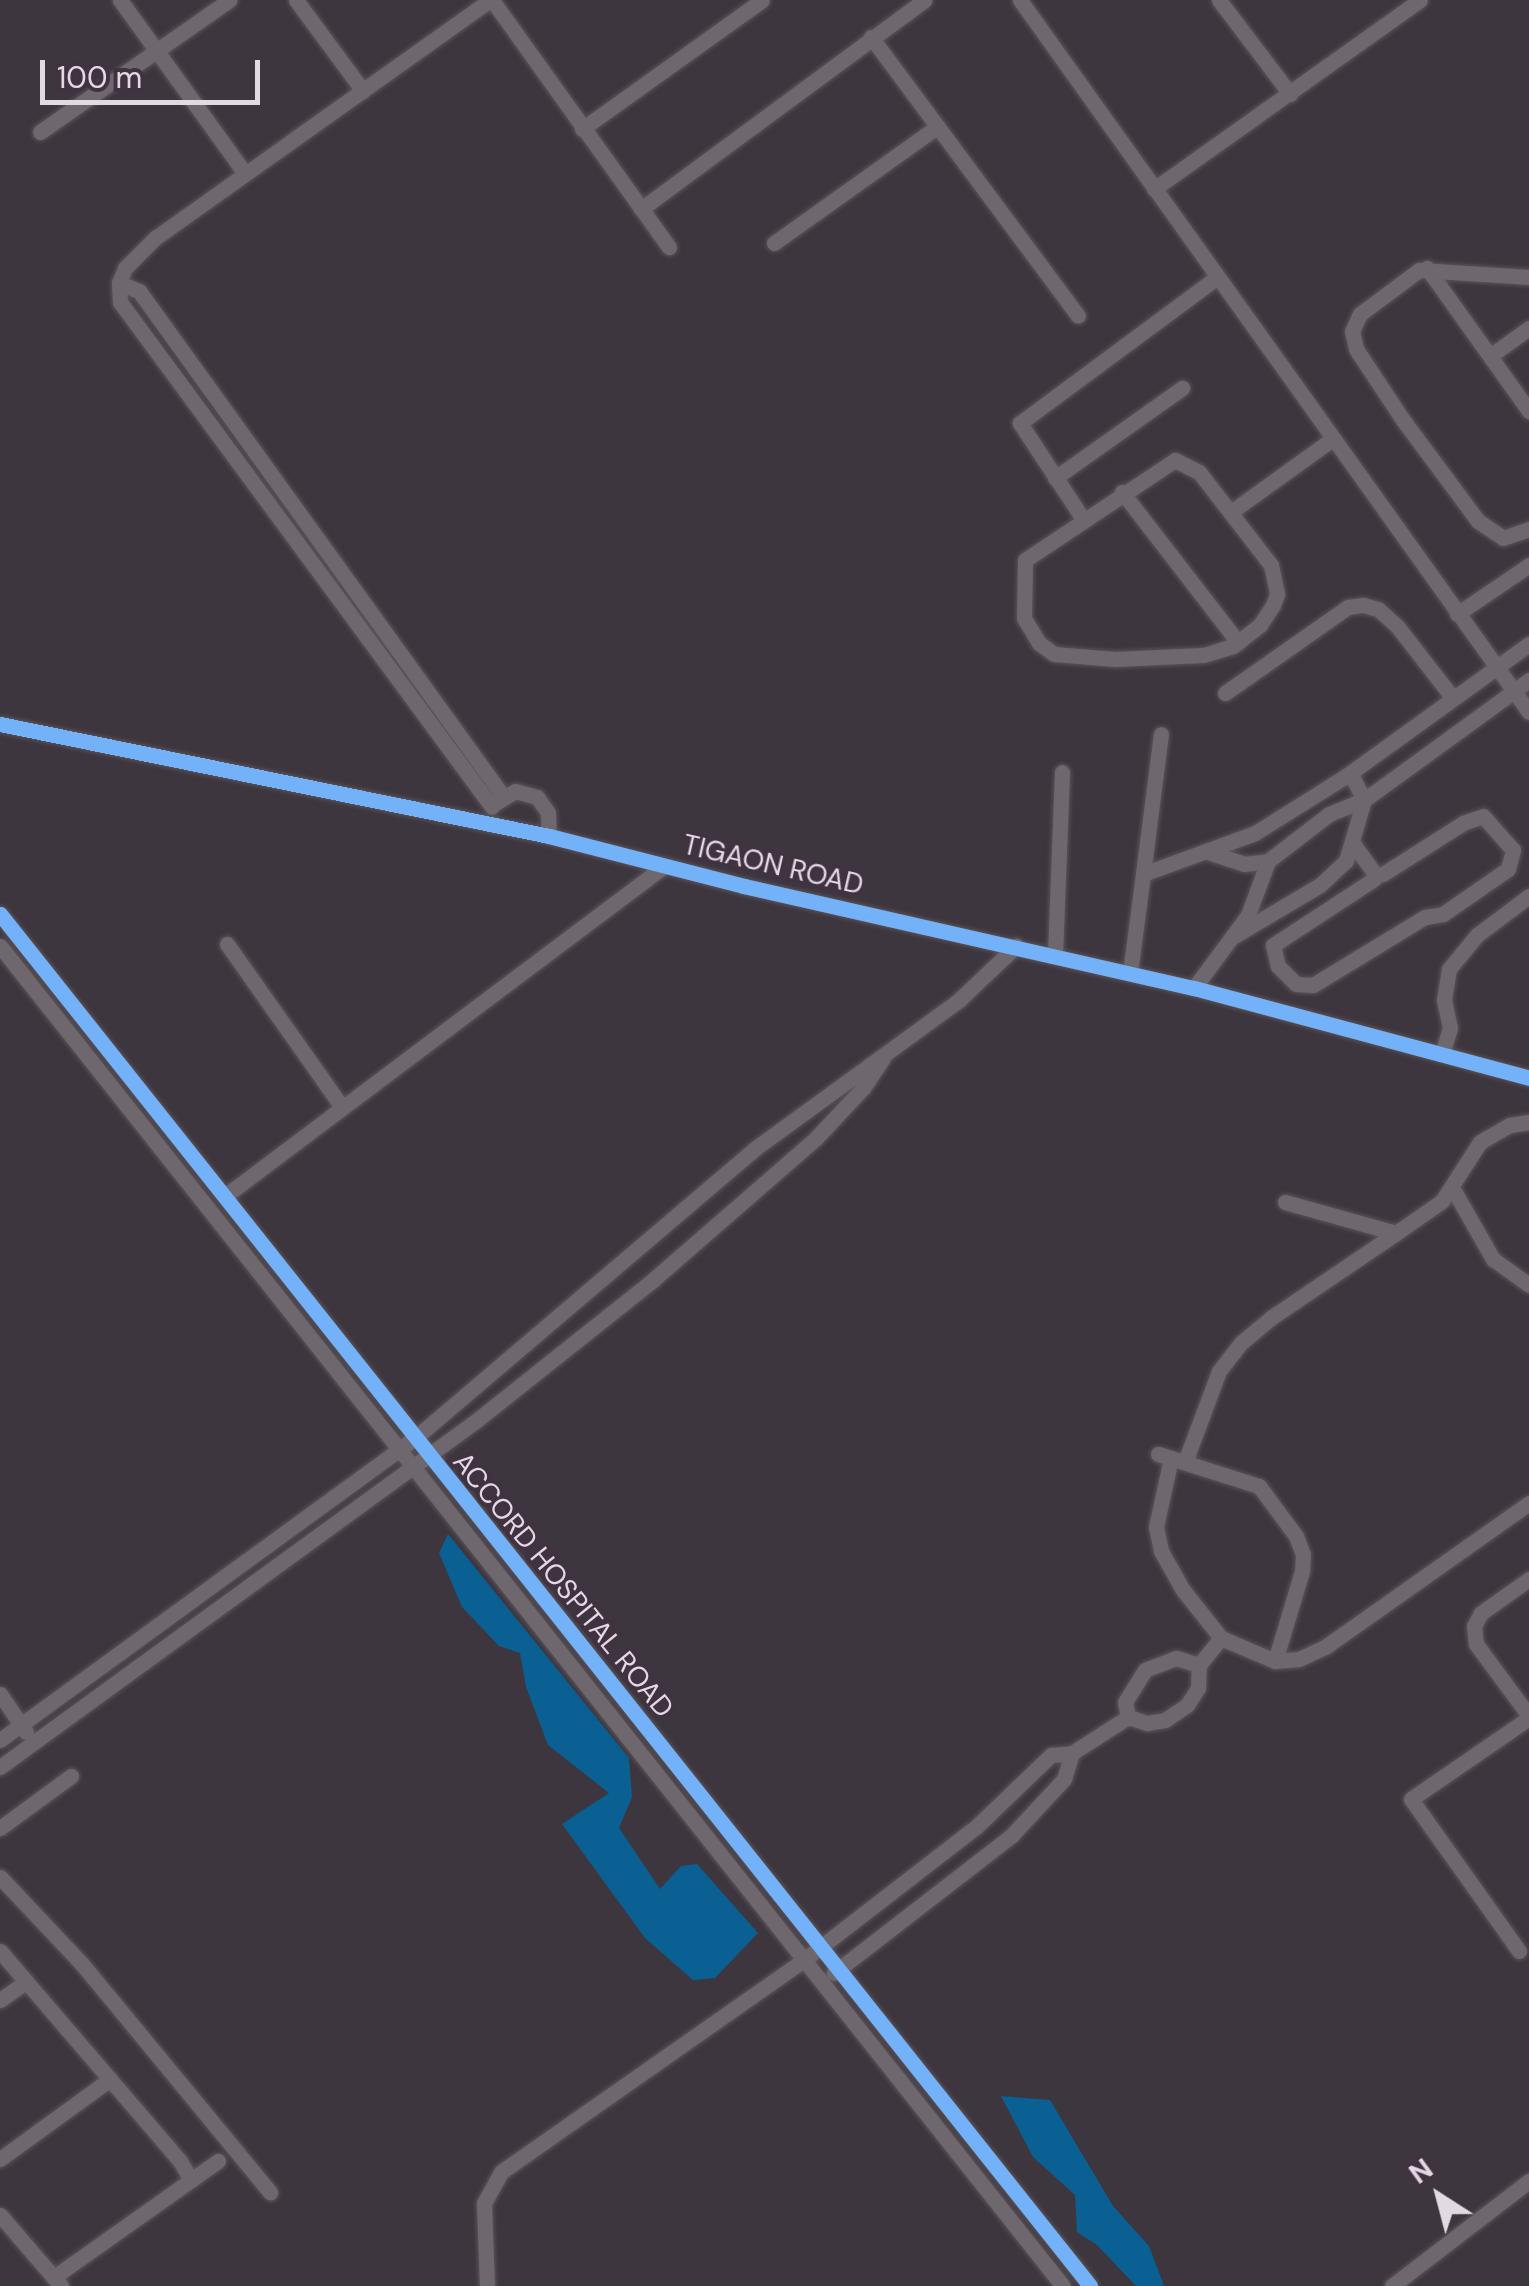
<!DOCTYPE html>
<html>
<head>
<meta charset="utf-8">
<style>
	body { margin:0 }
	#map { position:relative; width:1529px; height:2286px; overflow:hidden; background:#3e363e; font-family:"DM Sans",sans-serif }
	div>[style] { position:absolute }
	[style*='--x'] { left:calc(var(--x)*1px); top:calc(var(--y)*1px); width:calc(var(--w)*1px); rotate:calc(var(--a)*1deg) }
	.water>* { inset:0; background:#0a5f93 }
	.roads { filter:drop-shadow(0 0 2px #5a535a) drop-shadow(0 0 2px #5a535a) }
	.minor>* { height:15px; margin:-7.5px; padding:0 7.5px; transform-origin:7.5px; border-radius:7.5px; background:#6e686e }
	.cycleway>* { height:15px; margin:-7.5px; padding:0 7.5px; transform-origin:7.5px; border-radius:7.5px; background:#73b2f8 }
	span { translate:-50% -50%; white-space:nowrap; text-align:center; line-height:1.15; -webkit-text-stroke:8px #413241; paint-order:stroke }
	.street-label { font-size:28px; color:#e3d9e3 }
	.north { position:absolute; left:1389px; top:2146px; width:100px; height:100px; -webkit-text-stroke:8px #413241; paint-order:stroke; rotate:324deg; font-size:28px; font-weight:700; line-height:40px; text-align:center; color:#e3d9e3 }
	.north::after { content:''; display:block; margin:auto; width:35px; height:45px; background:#e3d9e3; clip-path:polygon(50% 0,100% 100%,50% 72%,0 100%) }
	.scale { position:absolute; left:40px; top:60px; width:220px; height:45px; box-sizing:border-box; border:5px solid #e3d9e3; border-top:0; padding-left:12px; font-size:30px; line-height:35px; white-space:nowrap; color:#e3d9e3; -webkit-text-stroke:8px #413241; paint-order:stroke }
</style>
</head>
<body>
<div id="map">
	<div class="water">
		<div style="clip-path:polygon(448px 1534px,629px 1758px,632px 1797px,619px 1828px,660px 1889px,681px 1866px,697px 1864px,758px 1933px,715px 1978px,693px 1980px,645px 1938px,562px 1824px,609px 1793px,548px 1745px,526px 1687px,520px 1653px,499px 1646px,462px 1607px,439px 1553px)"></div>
		<div style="clip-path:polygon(1001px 2096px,1050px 2100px,1113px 2206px,1149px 2246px,1164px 2286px,1136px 2286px,1097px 2245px,1077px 2232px,1075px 2195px,1033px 2157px)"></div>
	</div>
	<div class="roads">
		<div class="minor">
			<div style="--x:120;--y:0;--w:212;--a:54.2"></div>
			<div style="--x:296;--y:0;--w:113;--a:53.6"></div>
			<div style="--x:490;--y:0;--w:410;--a:144.6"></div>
			<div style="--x:156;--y:237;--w:44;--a:135"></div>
			<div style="--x:125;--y:268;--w:16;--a:112"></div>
			<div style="--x:119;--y:283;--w:19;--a:87"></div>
			<div style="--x:120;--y:302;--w:627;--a:53.62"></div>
			<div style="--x:492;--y:0;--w:304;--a:54.4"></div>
			<div style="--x:1020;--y:0;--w:875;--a:54.44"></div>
			<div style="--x:1219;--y:0;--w:118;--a:52.9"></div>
			<div style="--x:871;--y:37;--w:347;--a:53.4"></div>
			<div style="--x:582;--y:129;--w:221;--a:-35.6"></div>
			<div style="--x:40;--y:132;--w:231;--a:-34.9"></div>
			<div style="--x:1154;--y:189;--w:326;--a:-35.4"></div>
			<div style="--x:641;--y:209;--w:352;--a:-36.4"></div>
			<div style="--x:774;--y:243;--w:201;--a:-35.5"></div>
			<div style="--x:1427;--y:268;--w:176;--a:54.5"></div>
			<div style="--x:1529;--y:277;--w:110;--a:-176.4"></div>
			<div style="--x:1419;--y:270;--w:74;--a:143.3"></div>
			<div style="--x:1360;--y:314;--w:19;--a:115"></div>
			<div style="--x:1352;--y:331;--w:18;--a:77"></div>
			<div style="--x:1356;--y:349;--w:85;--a:56.5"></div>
			<div style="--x:1403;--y:420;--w:126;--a:53.4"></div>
			<div style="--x:1478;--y:521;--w:30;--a:34"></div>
			<div style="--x:1503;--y:538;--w:28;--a:-19"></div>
			<div style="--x:119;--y:283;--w:22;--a:22"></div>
			<div style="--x:139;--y:291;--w:623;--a:54.22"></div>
			<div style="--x:1490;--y:356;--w:48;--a:-35.7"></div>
			<div style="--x:1175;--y:460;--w:27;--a:27"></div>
			<div style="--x:1199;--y:472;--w:118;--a:52.3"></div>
			<div style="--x:1271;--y:565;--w:30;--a:78"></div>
			<div style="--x:1277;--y:594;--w:12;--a:110"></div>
			<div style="--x:1273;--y:605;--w:24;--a:123"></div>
			<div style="--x:1260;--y:625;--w:34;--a:142"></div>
			<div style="--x:1233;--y:646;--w:31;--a:163"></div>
			<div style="--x:1203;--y:655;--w:88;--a:177.4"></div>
			<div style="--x:1115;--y:659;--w:61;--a:-175.3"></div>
			<div style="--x:1054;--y:654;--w:19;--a:-144"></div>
			<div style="--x:1039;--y:643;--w:29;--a:-121"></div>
			<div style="--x:1024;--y:618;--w:58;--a:-89"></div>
			<div style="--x:1025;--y:560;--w:180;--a:-33.7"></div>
			<div style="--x:1055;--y:478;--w:156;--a:-35.3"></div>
			<div style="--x:1122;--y:492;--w:190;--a:52.3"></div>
			<div style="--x:1231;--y:512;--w:123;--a:-35.8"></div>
			<div style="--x:1083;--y:519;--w:115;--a:-123.3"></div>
			<div style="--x:1020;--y:423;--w:244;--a:-36.5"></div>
			<div style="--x:1457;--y:614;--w:87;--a:-34.2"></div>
			<div style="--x:1225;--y:693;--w:150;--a:-35"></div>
			<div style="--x:1348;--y:607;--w:15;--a:-8"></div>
			<div style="--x:1363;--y:605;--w:16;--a:15"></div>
			<div style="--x:1378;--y:609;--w:25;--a:42"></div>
			<div style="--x:1397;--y:626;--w:90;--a:52.2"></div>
			<div style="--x:0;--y:724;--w:560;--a:11.53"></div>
			<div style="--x:549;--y:836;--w:201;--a:14.4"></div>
			<div style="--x:744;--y:886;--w:461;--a:12.8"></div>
			<div style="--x:1194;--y:988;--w:347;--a:15"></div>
			<div style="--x:497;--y:802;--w:21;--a:-31"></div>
			<div style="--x:515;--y:791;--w:23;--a:15"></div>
			<div style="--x:537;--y:797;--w:19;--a:55"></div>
			<div style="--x:548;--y:813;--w:23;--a:88"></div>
			<div style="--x:1354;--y:845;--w:32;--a:54"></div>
			<div style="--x:1208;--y:852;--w:38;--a:18"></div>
			<div style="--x:1244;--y:864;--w:24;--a:-7"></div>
			<div style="--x:1268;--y:861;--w:77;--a:-37.6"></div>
			<div style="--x:1329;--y:814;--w:38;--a:-22"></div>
			<div style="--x:1364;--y:800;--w:204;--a:-36"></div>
			<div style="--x:1143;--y:874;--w:141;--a:-82.7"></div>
			<div style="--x:1374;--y:879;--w:121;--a:146.8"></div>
			<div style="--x:1273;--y:945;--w:22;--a:77"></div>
			<div style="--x:1278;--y:966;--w:25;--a:45"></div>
			<div style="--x:1296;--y:984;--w:17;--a:3"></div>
			<div style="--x:1313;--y:985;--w:131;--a:-31.3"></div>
			<div style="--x:1425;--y:917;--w:18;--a:-9"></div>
			<div style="--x:1443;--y:914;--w:79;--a:-34.7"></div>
			<div style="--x:1508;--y:869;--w:20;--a:-75"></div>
			<div style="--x:1513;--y:850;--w:45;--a:-131.4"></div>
			<div style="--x:1483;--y:816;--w:21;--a:161"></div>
			<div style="--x:1463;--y:823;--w:95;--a:147.5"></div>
			<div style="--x:0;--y:914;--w:1752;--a:51.53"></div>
			<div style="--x:1234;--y:936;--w:100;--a:-30.7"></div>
			<div style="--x:1320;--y:885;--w:35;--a:-43"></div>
			<div style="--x:1346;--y:861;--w:64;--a:-73.6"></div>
			<div style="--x:1364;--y:800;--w:30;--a:-117"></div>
			<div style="--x:227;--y:944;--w:199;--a:54.8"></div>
			<div style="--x:0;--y:946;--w:1710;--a:51.58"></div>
			<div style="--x:1055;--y:955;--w:183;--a:-87.8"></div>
			<div style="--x:1130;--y:973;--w:100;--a:-82.5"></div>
			<div style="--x:1143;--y:874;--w:119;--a:-20.1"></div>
			<div style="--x:1255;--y:833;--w:107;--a:-32.1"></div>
			<div style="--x:1346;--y:776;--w:226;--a:-35.8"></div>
			<div style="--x:1194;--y:988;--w:91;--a:-53.5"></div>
			<div style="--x:1248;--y:915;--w:58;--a:-69.7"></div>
			<div style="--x:1442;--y:1054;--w:27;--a:-73"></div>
			<div style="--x:1450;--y:1028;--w:29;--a:-102"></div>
			<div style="--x:1444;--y:1000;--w:31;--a:-81"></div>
			<div style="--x:1449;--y:969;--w:44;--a:-50.5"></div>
			<div style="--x:1477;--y:935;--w:65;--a:-36.9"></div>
			<div style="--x:1453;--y:1189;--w:81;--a:60.3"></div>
			<div style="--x:1493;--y:1259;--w:44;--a:35.8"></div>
			<div style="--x:225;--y:1196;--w:549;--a:-36.93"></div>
			<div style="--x:1285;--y:1202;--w:115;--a:15.6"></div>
			<div style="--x:1396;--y:1233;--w:56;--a:-34.8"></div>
			<div style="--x:1442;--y:1201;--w:70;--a:-57.2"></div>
			<div style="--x:1480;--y:1142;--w:34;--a:-30"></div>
			<div style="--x:1510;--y:1125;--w:19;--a:-9"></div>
			<div style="--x:1158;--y:1454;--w:106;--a:17.6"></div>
			<div style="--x:1259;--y:1486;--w:62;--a:53.5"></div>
			<div style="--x:1296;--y:1536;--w:19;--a:69"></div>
			<div style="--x:1303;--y:1554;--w:17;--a:93"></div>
			<div style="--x:1302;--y:1571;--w:94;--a:106.7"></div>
			<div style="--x:1171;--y:1458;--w:71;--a:102.3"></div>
			<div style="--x:1156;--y:1527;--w:25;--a:78"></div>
			<div style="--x:1161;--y:1551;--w:45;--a:60.6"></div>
			<div style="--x:1183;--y:1590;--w:61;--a:51.6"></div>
			<div style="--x:1185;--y:1462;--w:97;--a:-69.5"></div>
			<div style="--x:1219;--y:1371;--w:37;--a:-52"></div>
			<div style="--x:1242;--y:1342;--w:39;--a:-40"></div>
			<div style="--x:1272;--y:1317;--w:150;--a:-34.1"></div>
			<div style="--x:1529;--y:1579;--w:59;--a:144.7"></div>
			<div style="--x:1481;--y:1613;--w:15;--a:118"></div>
			<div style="--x:1474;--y:1626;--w:18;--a:84"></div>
			<div style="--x:1476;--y:1644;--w:89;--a:53.6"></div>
			<div style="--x:1199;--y:1665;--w:35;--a:-51"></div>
			<div style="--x:1221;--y:1638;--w:59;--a:23.1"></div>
			<div style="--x:1275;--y:1661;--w:24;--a:-5"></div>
			<div style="--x:1299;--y:1659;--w:29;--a:-25"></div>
			<div style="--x:1325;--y:1647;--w:250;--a:-35.2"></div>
			<div style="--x:0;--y:1694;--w:46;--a:55.6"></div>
			<div style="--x:0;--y:1740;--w:513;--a:-36.04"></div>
			<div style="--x:415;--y:1438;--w:449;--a:-40.4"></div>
			<div style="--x:757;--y:1147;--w:250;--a:-36"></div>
			<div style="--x:959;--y:1000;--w:79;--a:-43.5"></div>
			<div style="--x:1072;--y:1753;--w:67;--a:-32.7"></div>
			<div style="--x:1128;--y:1717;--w:20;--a:18"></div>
			<div style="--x:1147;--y:1723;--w:18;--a:-9"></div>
			<div style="--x:1165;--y:1720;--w:27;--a:-34"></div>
			<div style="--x:1187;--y:1705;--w:20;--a:-57"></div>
			<div style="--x:1198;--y:1688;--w:23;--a:-88"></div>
			<div style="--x:1199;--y:1665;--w:24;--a:-163"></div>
			<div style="--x:1176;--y:1658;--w:33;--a:159"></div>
			<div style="--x:1145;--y:1670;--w:38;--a:122"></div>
			<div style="--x:1125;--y:1702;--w:15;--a:79"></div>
			<div style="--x:0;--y:1767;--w:590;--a:-36.03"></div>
			<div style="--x:477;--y:1420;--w:226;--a:-38.5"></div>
			<div style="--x:654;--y:1279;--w:215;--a:-41"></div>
			<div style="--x:816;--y:1138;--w:69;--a:-46.8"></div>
			<div style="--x:863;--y:1088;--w:36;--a:-56"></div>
			<div style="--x:0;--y:1828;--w:88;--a:-36.2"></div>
			<div style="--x:0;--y:1877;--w:120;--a:46.7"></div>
			<div style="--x:82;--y:1964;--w:296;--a:50.5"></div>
			<div style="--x:0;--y:1951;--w:277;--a:49.4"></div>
			<div style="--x:180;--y:2161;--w:22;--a:60"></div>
			<div style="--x:1519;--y:1951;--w:186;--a:-125.4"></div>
			<div style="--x:1411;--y:1799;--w:143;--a:-34.5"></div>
			<div style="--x:0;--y:2000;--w:32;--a:-35"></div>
			<div style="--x:0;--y:2159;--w:136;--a:-36"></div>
			<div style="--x:0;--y:2215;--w:94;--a:49.3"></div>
			<div style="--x:54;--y:2277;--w:201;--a:-35.3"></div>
			<div style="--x:487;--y:2286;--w:83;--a:-92.1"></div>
			<div style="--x:484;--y:2203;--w:35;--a:-61"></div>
			<div style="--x:501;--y:2172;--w:371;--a:-35"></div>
			<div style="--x:805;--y:1959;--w:217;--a:-37.7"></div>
			<div style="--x:977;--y:1826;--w:103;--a:-43.8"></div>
			<div style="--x:1051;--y:1755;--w:21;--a:-5"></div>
			<div style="--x:1072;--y:1753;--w:27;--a:107"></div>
			<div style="--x:1064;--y:1779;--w:78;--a:132.9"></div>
			<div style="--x:1011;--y:1836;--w:224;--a:142.3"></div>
			<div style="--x:1392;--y:2286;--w:173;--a:-37.5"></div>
		</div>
	</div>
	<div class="cycleway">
		<div style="--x:0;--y:724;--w:560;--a:11.53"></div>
		<div style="--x:549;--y:836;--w:201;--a:14.4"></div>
		<div style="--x:744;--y:886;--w:461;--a:12.8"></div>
		<div style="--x:1194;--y:988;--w:347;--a:15"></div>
		<div style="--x:0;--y:914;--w:1752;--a:51.53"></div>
	</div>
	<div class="street-label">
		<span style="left:773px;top:865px;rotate:13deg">TIGAON ROAD</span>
		<span style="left:563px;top:1585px;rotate:51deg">ACCORD HOSPITAL ROAD</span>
	</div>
	<div class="north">N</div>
	<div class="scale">100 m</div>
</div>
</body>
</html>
